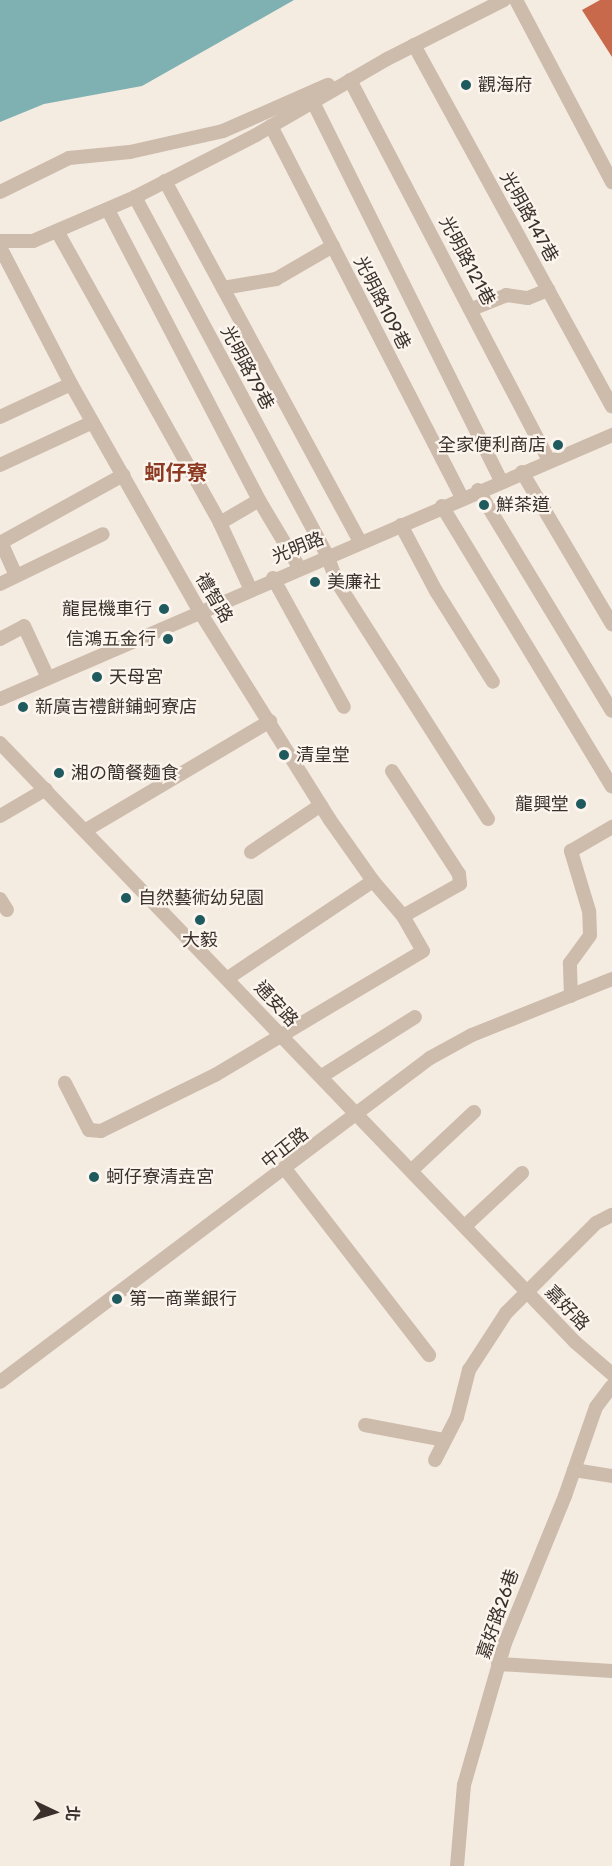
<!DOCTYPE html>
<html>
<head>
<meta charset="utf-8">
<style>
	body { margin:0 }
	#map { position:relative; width:612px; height:1866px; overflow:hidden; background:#f4ebe1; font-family:Rubik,"Noto Sans TC","Noto Sans JP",sans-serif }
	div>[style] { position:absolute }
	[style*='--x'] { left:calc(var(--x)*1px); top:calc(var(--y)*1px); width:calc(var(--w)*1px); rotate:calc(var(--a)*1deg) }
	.water>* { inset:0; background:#7fb0b2 }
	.building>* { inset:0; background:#c8694b }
	.minor>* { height:14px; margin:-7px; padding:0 7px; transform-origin:7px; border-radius:7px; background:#cdbbac }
	.dots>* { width:16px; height:16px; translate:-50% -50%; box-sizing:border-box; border:3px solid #fbf5ee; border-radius:50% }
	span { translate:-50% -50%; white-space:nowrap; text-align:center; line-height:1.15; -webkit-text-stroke:4.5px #fbf5ee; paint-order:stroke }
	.poi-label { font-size:18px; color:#3b302b }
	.left { translate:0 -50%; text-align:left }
	.right { translate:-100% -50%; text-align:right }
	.street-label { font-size:18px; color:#3b302b }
	.quarter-label { font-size:21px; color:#8c3b22; font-weight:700 }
	.north { position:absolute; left:24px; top:1782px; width:60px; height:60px; -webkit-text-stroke:4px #fbf5ee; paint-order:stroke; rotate:94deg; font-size:16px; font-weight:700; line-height:24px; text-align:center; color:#3b302b }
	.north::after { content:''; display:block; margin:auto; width:21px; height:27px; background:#3b302b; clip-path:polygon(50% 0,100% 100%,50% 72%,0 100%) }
</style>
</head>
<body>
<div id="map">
	<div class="water">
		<div style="clip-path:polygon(0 0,294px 0,142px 86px,44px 104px,0 122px)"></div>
	</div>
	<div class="building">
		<div style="clip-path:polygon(600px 0,612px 0,612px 57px,582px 10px)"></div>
	</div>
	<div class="minor">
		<div style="--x:516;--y:0;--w:206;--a:62.2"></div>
		<div style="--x:414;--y:45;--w:412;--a:61.3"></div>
		<div style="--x:350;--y:80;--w:429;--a:62.4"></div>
		<div style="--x:313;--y:102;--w:422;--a:63.6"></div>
		<div style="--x:271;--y:126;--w:417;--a:62.8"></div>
		<div style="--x:165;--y:181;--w:410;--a:61.6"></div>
		<div style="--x:0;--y:192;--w:77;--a:-26.2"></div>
		<div style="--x:69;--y:158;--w:61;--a:-5.6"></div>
		<div style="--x:130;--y:152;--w:95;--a:-12.7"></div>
		<div style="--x:223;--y:131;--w:115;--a:-23.7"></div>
		<div style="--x:135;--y:197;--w:406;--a:61.8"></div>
		<div style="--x:327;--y:555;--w:29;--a:70"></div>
		<div style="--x:337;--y:582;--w:281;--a:57.5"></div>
		<div style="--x:108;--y:210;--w:327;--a:62.5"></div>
		<div style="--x:259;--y:500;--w:78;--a:59.2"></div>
		<div style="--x:57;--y:231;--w:334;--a:60.8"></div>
		<div style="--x:220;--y:523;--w:72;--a:65.2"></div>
		<div style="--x:0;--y:241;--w:33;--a:0"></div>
		<div style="--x:33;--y:241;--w:111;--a:-23.3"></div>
		<div style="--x:135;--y:197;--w:136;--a:-27.1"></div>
		<div style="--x:256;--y:135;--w:151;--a:-30.1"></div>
		<div style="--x:387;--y:59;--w:131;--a:-26.8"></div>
		<div style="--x:0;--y:247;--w:154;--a:62.6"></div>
		<div style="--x:71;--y:384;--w:262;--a:60.5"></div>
		<div style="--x:200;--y:612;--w:245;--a:58"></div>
		<div style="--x:330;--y:820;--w:75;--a:54.8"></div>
		<div style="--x:373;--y:881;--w:46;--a:49.4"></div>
		<div style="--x:403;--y:916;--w:40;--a:60.3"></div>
		<div style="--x:423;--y:951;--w:242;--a:149.2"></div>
		<div style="--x:215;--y:1075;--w:127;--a:153.8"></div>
		<div style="--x:101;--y:1131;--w:12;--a:-175"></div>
		<div style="--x:89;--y:1130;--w:53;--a:-117.1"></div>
		<div style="--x:223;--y:288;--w:54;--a:-9.6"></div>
		<div style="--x:276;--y:279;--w:66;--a:-30.1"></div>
		<div style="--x:472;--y:309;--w:37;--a:-22"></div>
		<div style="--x:506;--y:295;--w:22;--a:8"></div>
		<div style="--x:528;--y:298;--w:22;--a:-22"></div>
		<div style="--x:0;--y:417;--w:78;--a:-24.9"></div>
		<div style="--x:0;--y:465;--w:102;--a:-24.8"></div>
		<div style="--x:522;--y:472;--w:177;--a:59.4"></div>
		<div style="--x:478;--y:490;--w:258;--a:58.8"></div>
		<div style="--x:442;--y:506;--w:328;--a:58.8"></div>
		<div style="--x:220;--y:523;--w:45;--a:-30.5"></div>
		<div style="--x:401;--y:525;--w:75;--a:62.1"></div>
		<div style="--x:436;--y:591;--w:107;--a:57.9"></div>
		<div style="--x:1;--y:542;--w:36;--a:66"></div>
		<div style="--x:0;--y:543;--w:141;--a:-28.9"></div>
		<div style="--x:273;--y:578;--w:147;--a:61.2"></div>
		<div style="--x:0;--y:584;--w:114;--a:-25.9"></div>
		<div style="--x:0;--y:639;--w:27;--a:-28"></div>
		<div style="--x:24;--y:626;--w:57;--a:65.2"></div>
		<div style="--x:0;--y:699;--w:667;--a:-23.33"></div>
		<div style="--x:0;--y:743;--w:830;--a:46.17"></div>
		<div style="--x:575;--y:1342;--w:49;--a:40.9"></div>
		<div style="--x:392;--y:771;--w:123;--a:57"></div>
		<div style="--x:459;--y:874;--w:10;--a:84"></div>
		<div style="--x:460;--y:884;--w:65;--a:150.7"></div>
		<div style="--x:0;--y:816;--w:53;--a:-30.4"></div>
		<div style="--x:86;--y:830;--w:214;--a:-30.6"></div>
		<div style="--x:251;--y:852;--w:84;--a:-33.9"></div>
		<div style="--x:0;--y:899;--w:13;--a:58"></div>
		<div style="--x:228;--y:978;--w:174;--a:-33.8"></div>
		<div style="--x:571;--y:996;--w:33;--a:-92"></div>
		<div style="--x:570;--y:963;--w:34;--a:-54"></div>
		<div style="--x:590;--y:935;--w:24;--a:-92"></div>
		<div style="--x:589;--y:911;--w:63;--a:-106.7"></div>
		<div style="--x:571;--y:851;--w:48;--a:-30.3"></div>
		<div style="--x:322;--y:1076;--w:110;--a:-32.4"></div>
		<div style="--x:286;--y:1170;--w:234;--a:52.3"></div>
		<div style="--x:412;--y:1170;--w:85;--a:-43.1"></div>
		<div style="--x:465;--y:1226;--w:78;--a:-42.9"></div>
		<div style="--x:0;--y:1382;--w:538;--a:-37"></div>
		<div style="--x:430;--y:1058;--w:48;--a:-28.7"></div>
		<div style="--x:472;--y:1035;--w:151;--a:-21.8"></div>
		<div style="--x:365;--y:1425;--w:80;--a:10.8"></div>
		<div style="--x:435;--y:1460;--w:48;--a:-62.9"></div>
		<div style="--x:457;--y:1417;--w:49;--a:-75.7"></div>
		<div style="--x:469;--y:1370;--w:68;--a:-57"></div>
		<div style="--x:506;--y:1313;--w:127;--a:-45"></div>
		<div style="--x:596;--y:1223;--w:18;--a:-27"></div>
		<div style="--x:574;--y:1470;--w:38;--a:9"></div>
		<div style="--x:498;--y:1664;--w:114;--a:3.5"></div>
		<div style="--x:457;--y:1866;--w:81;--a:-85.1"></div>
		<div style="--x:464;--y:1785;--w:148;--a:-73.9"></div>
		<div style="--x:505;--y:1643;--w:159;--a:-67.8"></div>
		<div style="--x:565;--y:1496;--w:94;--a:-70.8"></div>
		<div style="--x:596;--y:1407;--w:26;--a:-53"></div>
	</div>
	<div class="dots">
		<div style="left:466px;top:85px;background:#1f5a5e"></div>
		<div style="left:558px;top:445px;background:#1f5a5e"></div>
		<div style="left:484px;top:505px;background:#1f5a5e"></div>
		<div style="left:315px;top:582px;background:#1f5a5e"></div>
		<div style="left:164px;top:609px;background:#1f5a5e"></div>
		<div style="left:168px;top:639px;background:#1f5a5e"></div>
		<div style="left:97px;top:677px;background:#1f5a5e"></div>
		<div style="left:23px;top:707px;background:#1f5a5e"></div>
		<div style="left:284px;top:755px;background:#1f5a5e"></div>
		<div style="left:59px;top:773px;background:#1f5a5e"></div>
		<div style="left:581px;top:804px;background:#1f5a5e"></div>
		<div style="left:126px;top:898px;background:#1f5a5e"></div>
		<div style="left:200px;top:920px;background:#1f5a5e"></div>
		<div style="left:94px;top:1177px;background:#1f5a5e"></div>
		<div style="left:117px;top:1299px;background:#1f5a5e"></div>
	</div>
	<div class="poi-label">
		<span class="left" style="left:478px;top:85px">觀海府</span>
		<span class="right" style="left:546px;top:445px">全家便利商店</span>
		<span class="left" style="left:496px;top:505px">鮮茶道</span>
		<span class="left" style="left:327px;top:582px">美廉社</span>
		<span class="right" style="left:152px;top:609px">龍昆機車行</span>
		<span class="right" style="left:156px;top:639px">信鴻五金行</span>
		<span class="left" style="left:109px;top:677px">天母宮</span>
		<span class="left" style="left:35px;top:707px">新廣吉禮餅鋪蚵寮店</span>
		<span class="left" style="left:296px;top:755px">清皇堂</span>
		<span class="left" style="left:71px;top:773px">湘の簡餐麵食</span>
		<span class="right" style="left:569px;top:804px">龍興堂</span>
		<span class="left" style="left:138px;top:898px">自然藝術幼兒園</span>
		<span style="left:200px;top:940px">大毅</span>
		<span class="left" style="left:106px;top:1177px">蚵仔寮清垚宮</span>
		<span class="left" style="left:129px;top:1299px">第一商業銀行</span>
	</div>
	<div class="street-label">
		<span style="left:529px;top:217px;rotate:61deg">光明路147巷</span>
		<span style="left:467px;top:261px;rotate:62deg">光明路121巷</span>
		<span style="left:382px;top:303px;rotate:63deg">光明路109巷</span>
		<span style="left:247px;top:368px;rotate:62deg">光明路79巷</span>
		<span style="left:298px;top:548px;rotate:-22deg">光明路</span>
		<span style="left:214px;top:598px;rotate:59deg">禮智路</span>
		<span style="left:276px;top:1004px;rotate:47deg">通安路</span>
		<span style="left:285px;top:1148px;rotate:-38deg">中正路</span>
		<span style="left:567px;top:1308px;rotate:46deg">嘉好路</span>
		<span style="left:498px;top:1614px;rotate:-71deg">嘉好路26巷</span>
	</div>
	<div class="quarter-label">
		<span style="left:176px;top:473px">蚵仔寮</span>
	</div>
	<div class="north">北</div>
</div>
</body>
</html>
